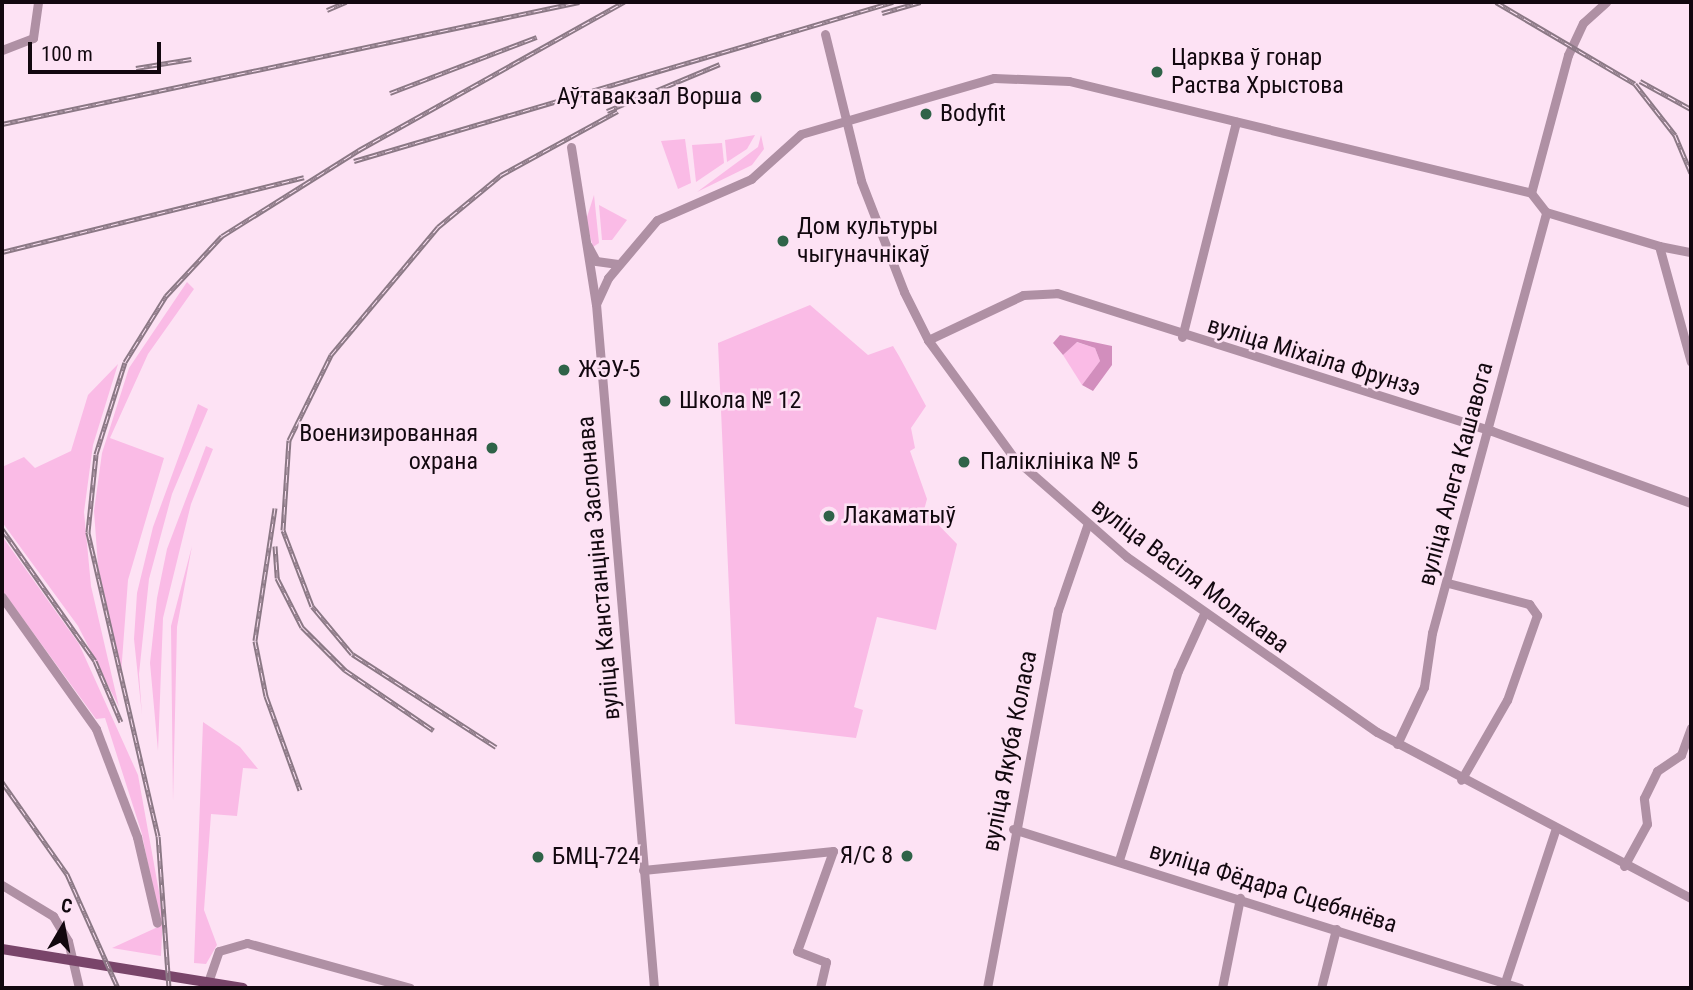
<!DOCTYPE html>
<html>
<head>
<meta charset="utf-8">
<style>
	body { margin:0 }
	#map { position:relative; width:1693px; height:990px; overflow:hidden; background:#fde2f4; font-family:"Roboto Condensed",sans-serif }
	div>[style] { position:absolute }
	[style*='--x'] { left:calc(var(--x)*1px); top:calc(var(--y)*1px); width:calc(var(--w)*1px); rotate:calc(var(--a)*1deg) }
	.green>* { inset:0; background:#fabbe6 }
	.forest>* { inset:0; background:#d28ebd }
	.minor>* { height:9px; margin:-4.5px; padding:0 4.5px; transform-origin:4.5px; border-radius:4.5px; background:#af90a4 }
	.major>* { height:10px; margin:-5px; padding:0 5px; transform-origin:5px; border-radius:5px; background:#79456a }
	.rail>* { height:5px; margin-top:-2.5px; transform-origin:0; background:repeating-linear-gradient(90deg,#fde2f4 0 8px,#8b7885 0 16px); box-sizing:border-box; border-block:2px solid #8b7885 }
	.dots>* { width:19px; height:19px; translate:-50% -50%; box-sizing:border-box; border:4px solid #fde2f4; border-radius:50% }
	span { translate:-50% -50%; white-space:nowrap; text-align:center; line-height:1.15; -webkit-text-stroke:5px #fde2f4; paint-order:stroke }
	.poi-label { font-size:24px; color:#12080f }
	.left { translate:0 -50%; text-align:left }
	.right { translate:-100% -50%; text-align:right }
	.street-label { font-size:24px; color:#12080f }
	.frame { position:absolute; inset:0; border:4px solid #12080f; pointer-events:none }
	.north { position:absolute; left:28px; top:892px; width:70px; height:70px; -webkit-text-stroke:5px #fde2f4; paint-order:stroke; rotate:10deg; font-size:19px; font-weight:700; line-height:28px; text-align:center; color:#12080f }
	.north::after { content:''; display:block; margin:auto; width:24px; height:32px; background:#12080f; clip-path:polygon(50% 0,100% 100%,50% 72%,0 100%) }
	.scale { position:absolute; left:28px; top:42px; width:133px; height:32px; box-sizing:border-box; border:4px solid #12080f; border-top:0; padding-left:9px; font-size:21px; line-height:24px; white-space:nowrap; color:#12080f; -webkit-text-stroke:5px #fde2f4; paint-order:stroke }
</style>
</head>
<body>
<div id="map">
	<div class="green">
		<div style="clip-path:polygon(755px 135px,747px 149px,727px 162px,725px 140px)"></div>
		<div style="clip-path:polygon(761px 135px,764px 149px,752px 165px,697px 192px,758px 147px)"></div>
		<div style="clip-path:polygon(685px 139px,691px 183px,678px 189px,661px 141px)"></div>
		<div style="clip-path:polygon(722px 143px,724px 163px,696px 182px,692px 145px)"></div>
		<div style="clip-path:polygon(594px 195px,599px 243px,593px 247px,586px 220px)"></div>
		<div style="clip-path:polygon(599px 205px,627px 220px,612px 240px,602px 240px)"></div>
		<div style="clip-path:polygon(187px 282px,194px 289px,148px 354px,110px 438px,164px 458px,128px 580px,121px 674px,98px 566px,94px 511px,102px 453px,129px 368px)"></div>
		<div style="clip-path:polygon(810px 305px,868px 355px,893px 346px,899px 356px,926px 406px,911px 428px,915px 448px,910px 451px,927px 499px,924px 510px,957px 544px,936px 630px,877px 617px,854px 707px,863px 710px,856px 738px,735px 724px,718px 343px)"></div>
		<div style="clip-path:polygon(1076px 342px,1095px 348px,1100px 361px,1082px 385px,1063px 355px)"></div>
		<div style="clip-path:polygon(118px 364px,93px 445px,84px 512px,91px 586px,119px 707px,78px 626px,2px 522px,2px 467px,24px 457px,35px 468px,71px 451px,88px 395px)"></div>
		<div style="clip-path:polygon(198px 404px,208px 409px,172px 494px,149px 579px,139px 674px,142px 715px,134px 639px,137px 593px,153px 527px)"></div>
		<div style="clip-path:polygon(206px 446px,213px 449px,191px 504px,163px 618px,158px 751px,150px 663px,157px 598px,167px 549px)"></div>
		<div style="clip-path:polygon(2px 536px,79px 644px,138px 775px,163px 914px,161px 956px,112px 948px,160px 926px,142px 834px,105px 718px,96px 719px,2px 590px)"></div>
		<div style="clip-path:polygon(192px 546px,177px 627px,173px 802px,171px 626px)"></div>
		<div style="clip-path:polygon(203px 722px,240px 747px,258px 769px,243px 768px,237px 816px,211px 814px,204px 910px,217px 945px,206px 964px,194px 963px)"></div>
	</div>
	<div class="forest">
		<div style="clip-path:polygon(1060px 335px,1112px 346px,1112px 365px,1093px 391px,1082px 385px,1100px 361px,1095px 348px,1077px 342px,1063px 355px,1053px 343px)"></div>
	</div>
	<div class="minor">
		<div style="--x:825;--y:34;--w:151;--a:76.2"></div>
		<div style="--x:861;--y:181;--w:119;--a:68.8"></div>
		<div style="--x:904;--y:292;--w:54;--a:63.4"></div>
		<div style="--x:928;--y:340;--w:146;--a:53.9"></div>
		<div style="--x:1014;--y:458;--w:150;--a:41.2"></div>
		<div style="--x:1127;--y:557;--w:305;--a:35"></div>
		<div style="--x:1377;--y:732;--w:355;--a:27.9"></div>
		<div style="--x:2;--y:50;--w:33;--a:-21"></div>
		<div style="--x:33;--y:38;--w:36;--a:-82"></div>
		<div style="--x:571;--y:147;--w:159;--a:81"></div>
		<div style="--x:596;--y:304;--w:686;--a:85.15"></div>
		<div style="--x:1531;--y:193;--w:24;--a:52"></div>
		<div style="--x:1546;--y:212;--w:118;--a:16.7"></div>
		<div style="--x:1659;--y:246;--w:120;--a:74.6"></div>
		<div style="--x:1531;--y:193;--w:143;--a:-75"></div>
		<div style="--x:1568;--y:55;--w:35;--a:-65"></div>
		<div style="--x:1583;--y:23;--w:31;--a:-42"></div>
		<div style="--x:588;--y:246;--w:17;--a:62"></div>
		<div style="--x:596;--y:261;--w:22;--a:8"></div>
		<div style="--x:1659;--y:246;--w:33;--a:11"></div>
		<div style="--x:596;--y:304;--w:29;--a:-65"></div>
		<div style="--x:608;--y:278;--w:76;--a:-49.8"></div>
		<div style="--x:657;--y:220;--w:103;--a:-23.6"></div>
		<div style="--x:751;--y:179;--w:67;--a:-42"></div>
		<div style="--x:801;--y:134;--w:201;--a:-16.2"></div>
		<div style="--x:994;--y:78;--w:75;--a:2.3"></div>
		<div style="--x:1069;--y:81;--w:475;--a:13.6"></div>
		<div style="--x:1182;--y:337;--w:222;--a:-75.9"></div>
		<div style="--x:928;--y:340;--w:105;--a:-25.3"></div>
		<div style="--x:1023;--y:295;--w:34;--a:-3"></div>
		<div style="--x:1057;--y:293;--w:456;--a:17.6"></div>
		<div style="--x:1492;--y:431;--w:212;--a:19.9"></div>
		<div style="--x:1448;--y:583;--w:84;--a:14.5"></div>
		<div style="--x:1529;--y:604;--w:14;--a:54"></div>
		<div style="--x:1537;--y:615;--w:90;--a:109.4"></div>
		<div style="--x:1507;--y:700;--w:92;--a:119.9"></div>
		<div style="--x:2;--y:597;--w:162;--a:54.5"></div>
		<div style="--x:96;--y:729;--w:116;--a:69.2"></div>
		<div style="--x:137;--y:837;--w:88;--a:76.9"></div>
		<div style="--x:1397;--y:744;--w:63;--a:-64.7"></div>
		<div style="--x:1424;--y:687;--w:55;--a:-81.6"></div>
		<div style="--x:1432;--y:633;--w:436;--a:-74.8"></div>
		<div style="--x:1013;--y:829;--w:531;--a:17.41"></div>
		<div style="--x:1119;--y:860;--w:198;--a:-72.7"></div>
		<div style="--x:1178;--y:671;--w:63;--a:-65.5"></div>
		<div style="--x:1624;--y:866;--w:48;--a:-61.3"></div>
		<div style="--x:1647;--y:824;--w:26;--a:-97"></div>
		<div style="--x:1644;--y:798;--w:30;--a:-64"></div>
		<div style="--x:1657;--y:771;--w:29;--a:-34"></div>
		<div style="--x:1681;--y:755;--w:29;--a:-70"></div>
		<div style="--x:643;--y:870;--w:191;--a:-5.7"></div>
		<div style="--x:833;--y:851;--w:106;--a:109.8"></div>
		<div style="--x:797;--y:951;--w:31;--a:21"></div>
		<div style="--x:826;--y:962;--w:27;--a:103"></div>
		<div style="--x:2;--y:885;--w:60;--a:31.3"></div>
		<div style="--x:53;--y:916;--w:29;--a:59"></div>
		<div style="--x:68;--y:941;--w:48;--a:76.8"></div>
		<div style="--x:206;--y:988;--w:39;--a:-71"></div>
		<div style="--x:219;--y:951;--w:29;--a:-16"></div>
		<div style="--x:247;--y:943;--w:169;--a:15.4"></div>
		<div style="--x:987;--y:988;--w:385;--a:-79.4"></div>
		<div style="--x:1058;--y:610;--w:89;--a:-71"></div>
		<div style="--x:1222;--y:988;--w:92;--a:-78.7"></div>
		<div style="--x:1321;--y:988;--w:61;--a:-75.7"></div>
		<div style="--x:1503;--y:988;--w:165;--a:-71.7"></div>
	</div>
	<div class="major">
		<div style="--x:2;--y:949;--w:244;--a:9.2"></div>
	</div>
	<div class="rail">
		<div style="--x:1496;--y:2;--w:161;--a:30.5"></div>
		<div style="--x:1635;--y:84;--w:65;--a:51.9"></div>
		<div style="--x:1675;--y:135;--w:41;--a:67.2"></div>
		<div style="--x:327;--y:10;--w:21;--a:-23"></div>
		<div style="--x:882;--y:13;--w:40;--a:-16"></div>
		<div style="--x:136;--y:68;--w:56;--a:-9.3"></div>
		<div style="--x:1640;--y:81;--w:58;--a:28.8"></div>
		<div style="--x:390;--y:93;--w:157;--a:-20.9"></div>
		<div style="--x:607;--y:111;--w:122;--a:-22.6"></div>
		<div style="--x:2;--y:124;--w:590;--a:-11.94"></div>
		<div style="--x:354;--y:161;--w:562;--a:-16.44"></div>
		<div style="--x:2;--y:252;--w:311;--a:-13.9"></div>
		<div style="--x:275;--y:508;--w:134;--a:98.6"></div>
		<div style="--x:255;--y:641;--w:56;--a:78.7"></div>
		<div style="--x:266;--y:696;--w:100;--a:70.1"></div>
		<div style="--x:2;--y:529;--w:161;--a:54.8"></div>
		<div style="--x:95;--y:661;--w:66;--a:66.9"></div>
		<div style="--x:275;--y:546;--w:32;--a:86"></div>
		<div style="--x:277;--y:578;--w:55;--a:63"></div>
		<div style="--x:302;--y:627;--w:61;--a:45"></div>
		<div style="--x:345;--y:670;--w:107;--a:34.3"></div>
		<div style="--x:496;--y:747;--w:171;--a:-147.1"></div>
		<div style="--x:352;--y:654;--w:62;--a:-129.8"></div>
		<div style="--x:312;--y:606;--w:81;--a:-110.9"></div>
		<div style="--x:283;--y:530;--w:90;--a:-86.2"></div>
		<div style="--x:289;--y:440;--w:95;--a:-63.7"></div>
		<div style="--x:331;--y:355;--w:167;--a:-50.1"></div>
		<div style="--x:438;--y:227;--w:82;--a:-39.5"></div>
		<div style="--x:501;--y:175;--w:133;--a:-28.7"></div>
		<div style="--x:2;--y:782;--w:113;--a:54.8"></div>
		<div style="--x:67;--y:874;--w:125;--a:65.9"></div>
		<div style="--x:169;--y:988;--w:152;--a:-94.1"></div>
		<div style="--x:158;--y:836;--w:312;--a:-103"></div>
		<div style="--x:88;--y:532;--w:78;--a:-84.1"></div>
		<div style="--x:96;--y:454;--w:96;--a:-72.5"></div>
		<div style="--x:125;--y:362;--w:78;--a:-58.2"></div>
		<div style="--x:166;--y:296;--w:82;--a:-47"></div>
		<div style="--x:222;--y:236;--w:162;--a:-32.1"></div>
		<div style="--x:359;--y:150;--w:304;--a:-29.2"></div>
	</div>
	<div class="dots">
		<div style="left:1157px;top:72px;background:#2f6348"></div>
		<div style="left:756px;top:97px;background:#2f6348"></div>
		<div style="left:926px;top:114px;background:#2f6348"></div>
		<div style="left:783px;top:241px;background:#2f6348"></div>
		<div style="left:564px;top:370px;background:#2f6348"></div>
		<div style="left:665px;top:401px;background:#2f6348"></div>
		<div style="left:492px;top:448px;background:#2f6348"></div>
		<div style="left:964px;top:462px;background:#2f6348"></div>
		<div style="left:829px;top:516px;background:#2f6348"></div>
		<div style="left:907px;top:856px;background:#2f6348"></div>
		<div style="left:538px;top:857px;background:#2f6348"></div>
	</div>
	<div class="poi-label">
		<span class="left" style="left:1171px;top:72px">Царква ў гонар<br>Раства Хрыстова</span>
		<span class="right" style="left:742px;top:97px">Аўтавакзал Ворша</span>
		<span class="left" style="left:940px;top:114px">Bodyfit</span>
		<span class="left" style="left:797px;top:241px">Дом культуры<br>чыгуначнікаў</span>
		<span class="left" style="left:578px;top:370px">ЖЭУ-5</span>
		<span class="left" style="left:679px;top:401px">Школа № 12</span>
		<span class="right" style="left:478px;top:448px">Военизированная<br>охрана</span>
		<span class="left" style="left:980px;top:462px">Паліклініка № 5</span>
		<span class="left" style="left:843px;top:516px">Лакаматыў</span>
		<span class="right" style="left:893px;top:856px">Я/С 8</span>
		<span class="left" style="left:552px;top:857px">БМЦ-724</span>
	</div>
	<div class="street-label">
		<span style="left:1314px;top:357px;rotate:17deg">вуліца Міхаіла Фрунзэ</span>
		<span style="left:1456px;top:474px;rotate:-75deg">вуліца Алега Кашавога</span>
		<span style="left:599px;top:568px;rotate:-95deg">вуліца Канстанціна Заслонава</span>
		<span style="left:1190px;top:576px;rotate:37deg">вуліца Васіля Молакава</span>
		<span style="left:1010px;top:751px;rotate:-79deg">вуліца Якуба Коласа</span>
		<span style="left:1273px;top:888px;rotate:17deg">вуліца Фёдара Сцебянёва</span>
	</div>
	<div class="frame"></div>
	<div class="north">С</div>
	<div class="scale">100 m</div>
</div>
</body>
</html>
